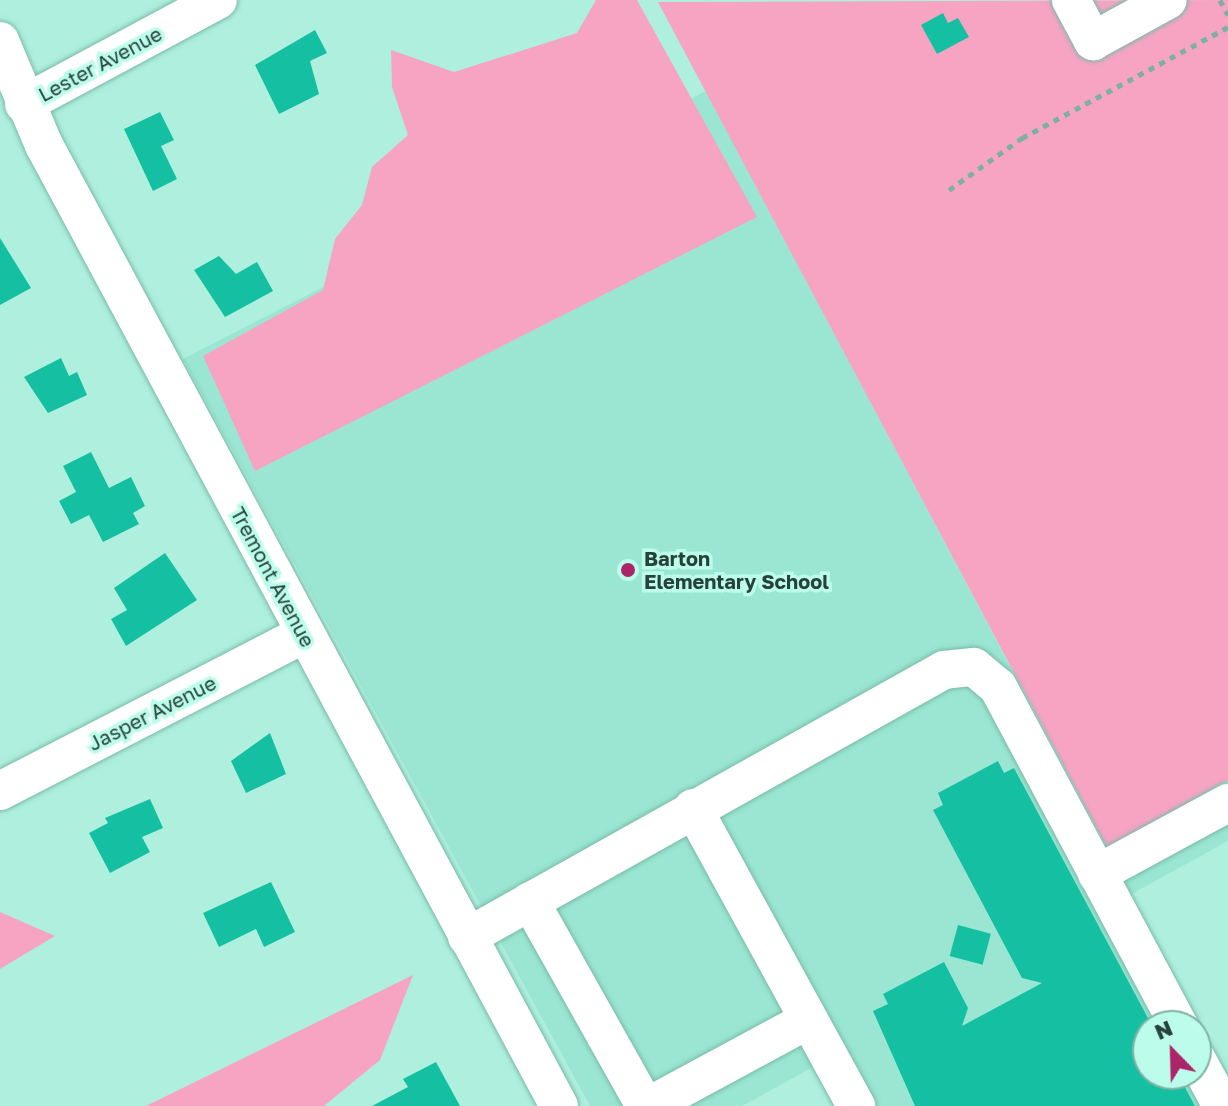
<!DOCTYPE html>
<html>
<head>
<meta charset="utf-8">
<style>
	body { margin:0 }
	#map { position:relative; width:1228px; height:1106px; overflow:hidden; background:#aeefdd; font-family:"Golos Text",sans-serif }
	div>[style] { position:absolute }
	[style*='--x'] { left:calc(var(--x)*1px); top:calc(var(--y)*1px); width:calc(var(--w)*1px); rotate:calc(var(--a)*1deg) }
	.built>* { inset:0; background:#9ae6d2 }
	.green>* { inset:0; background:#f7a4c3 }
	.building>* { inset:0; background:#15c0a2; transform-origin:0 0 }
	.path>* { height:5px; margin-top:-2.5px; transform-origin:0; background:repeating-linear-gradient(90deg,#7db0a2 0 6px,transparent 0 12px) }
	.roads { filter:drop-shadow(0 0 2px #7abaa9) drop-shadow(0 0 2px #7abaa9) }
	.minor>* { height:38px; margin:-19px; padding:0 19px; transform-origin:19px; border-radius:19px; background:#fff }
	.dots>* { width:22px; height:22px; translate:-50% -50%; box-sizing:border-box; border:4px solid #bbfdea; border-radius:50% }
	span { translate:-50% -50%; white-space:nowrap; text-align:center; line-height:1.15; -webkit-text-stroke:7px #bbfdea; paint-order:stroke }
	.street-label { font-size:20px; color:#27423b }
	.poi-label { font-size:20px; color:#27423b; font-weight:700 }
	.left { translate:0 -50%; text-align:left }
	.north { position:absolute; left:1132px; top:1010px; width:80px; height:80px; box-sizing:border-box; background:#bbfdea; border:2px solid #80b2a4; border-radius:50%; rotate:337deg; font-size:22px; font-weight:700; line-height:32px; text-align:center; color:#27423b }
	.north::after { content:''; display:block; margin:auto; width:28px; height:36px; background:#ad2569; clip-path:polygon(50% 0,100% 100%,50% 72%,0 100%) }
</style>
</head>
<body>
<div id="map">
	<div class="built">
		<div style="clip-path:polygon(evenodd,706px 91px,1106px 848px,1228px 780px,1228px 841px,1128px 896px,1228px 1086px,1228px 1106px,837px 1106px,815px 1066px,742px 1106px,590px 1106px,183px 359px,706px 91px,1148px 1026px,1196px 1026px,1196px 1074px,1148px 1074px,1148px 1026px)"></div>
	</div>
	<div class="green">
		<div style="clip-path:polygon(596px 0,637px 0,757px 217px,255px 471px,203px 356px,323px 290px,335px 239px,362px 205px,372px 167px,408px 135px,392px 87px,391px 50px,454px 72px,577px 33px)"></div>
		<div style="clip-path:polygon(1228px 0,1228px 780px,1107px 848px,658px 2px)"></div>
		<div style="clip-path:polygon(0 912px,55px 936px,0 969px)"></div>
		<div style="clip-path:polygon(413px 975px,380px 1060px,324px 1106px,146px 1106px)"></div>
	</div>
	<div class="building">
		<div style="clip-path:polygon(943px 13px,948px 23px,958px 18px,969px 37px,937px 54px,921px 25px)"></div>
		<div style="clip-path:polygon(315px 30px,327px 53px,310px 61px,319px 94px,279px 114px,255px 65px)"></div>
		<div style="clip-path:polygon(160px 112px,174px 140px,161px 146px,177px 179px,153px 191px,124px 129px)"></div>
		<div style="clip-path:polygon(0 238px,31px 288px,0 305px)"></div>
		<div style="clip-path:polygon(219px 256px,236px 274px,257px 262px,273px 291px,225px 317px,194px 270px)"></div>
		<div style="clip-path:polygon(61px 358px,69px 376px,77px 372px,87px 395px,48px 413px,24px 377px)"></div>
		<div style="clip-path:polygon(91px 452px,109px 488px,131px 477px,145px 506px,133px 513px,139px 524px,103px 542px,89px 515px,71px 524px,59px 501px,76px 492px,63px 466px)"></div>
		<div style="clip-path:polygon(165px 553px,197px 600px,126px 646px,111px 619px,127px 610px,114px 588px)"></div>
		<div style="clip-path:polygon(270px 733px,286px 774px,246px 793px,231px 761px)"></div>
		<div style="clip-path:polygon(998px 761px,1004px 773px,1014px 768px,1148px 1018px,1148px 1074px,1178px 1074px,1195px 1106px,915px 1106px,873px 1011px,888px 1004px,883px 994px,944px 962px,968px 1008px,962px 1026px,1042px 983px,1022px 978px,933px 810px,943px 805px,938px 793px)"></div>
		<div style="clip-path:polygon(150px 799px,163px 828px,142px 837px,150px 852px,110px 873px,89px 833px,108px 823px,105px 818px)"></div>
		<div style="clip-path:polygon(271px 882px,295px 932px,264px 947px,256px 929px,219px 947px,203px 913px)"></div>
		<div style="left:958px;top:925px;width:34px;height:32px;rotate:15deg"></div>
		<div style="clip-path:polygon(436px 1062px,460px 1106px,372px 1106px,408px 1087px,403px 1079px)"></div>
	</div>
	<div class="path">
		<div style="--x:1220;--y:0;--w:17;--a:62"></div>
		<div style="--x:949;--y:190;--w:90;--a:-35.5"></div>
		<div style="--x:1022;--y:138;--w:234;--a:-28.3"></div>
	</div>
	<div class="roads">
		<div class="minor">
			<div style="--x:1071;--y:0;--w:47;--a:61.8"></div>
			<div style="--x:1093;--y:41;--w:85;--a:-28.7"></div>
			<div style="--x:0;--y:41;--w:113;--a:67.1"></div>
			<div style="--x:44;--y:145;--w:1090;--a:61.81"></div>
			<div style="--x:24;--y:104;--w:220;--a:-28.2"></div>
			<div style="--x:0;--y:791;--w:342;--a:-27.3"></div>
			<div style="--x:693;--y:808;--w:340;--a:61.3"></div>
			<div style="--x:1097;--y:874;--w:149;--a:-28.5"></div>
			<div style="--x:530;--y:901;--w:235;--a:60.7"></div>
			<div style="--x:467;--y:937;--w:547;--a:-29.24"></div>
			<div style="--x:944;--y:670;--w:30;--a:-6"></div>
			<div style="--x:974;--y:667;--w:31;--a:40"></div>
			<div style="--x:998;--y:687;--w:384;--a:61.9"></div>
			<div style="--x:1196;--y:1058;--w:55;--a:61.6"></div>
			<div style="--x:649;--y:1106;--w:181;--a:-28.4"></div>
		</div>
	</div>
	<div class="dots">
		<div style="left:628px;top:570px;background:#ad2569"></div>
	</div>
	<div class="street-label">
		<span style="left:100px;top:64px;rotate:-28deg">Lester Avenue</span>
		<span style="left:273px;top:577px;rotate:62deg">Tremont Avenue</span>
		<span style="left:152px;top:713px;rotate:-27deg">Jasper Avenue</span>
	</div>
	<div class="poi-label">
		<span class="left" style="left:644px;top:570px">Barton<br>Elementary School</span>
	</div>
	<div class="north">N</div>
</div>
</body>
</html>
